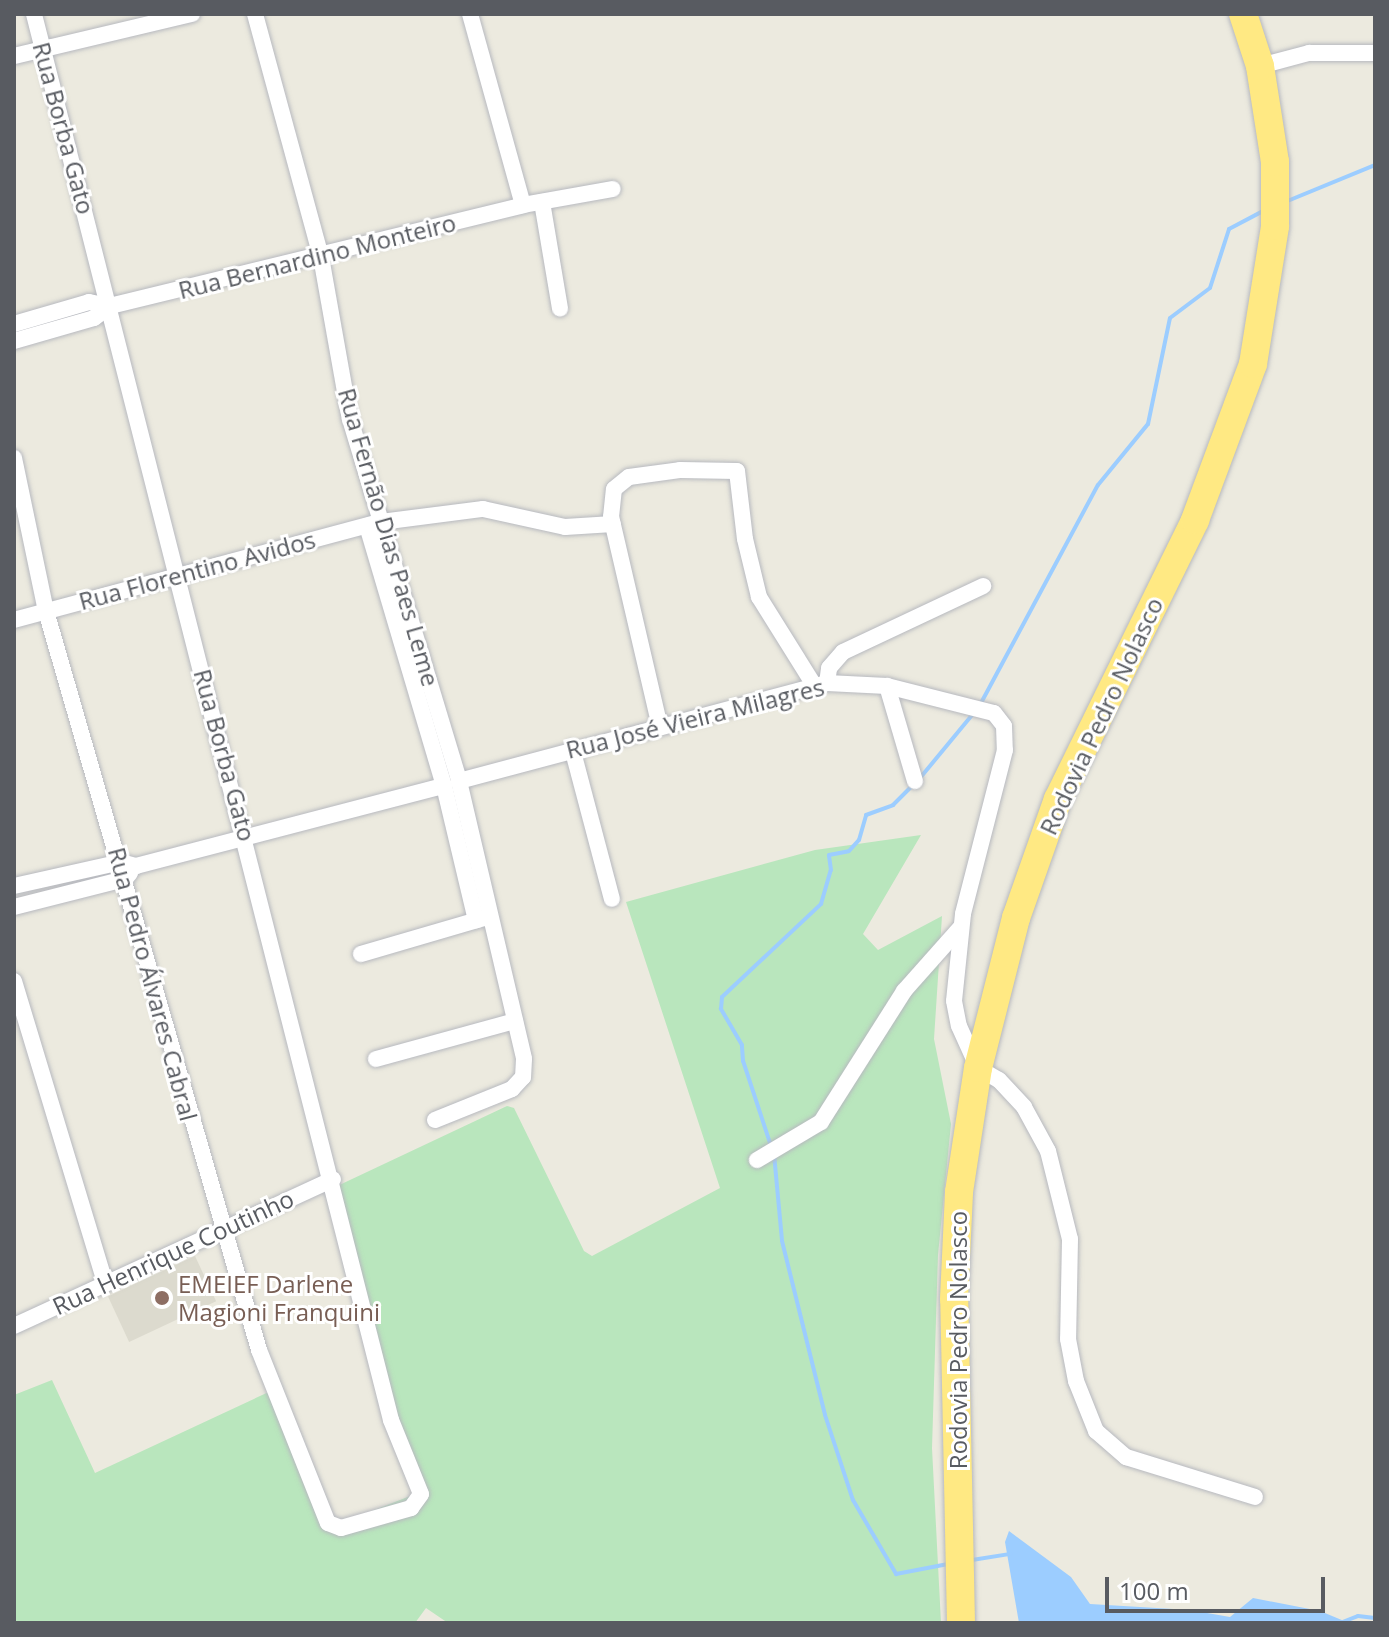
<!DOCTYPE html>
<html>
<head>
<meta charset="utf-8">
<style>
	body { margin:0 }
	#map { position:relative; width:1389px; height:1637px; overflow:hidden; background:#eceadf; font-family:"Open Sans",sans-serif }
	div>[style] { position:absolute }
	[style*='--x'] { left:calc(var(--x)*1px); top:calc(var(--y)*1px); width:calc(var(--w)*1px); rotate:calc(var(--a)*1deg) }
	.education>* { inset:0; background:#dcdace; transform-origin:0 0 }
	.green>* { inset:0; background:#b9e6bd }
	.water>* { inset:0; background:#9ccdff }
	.stream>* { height:4px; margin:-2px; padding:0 2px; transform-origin:2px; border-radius:2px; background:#9ccdff }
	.roads { filter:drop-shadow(0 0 2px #b7b9bf) drop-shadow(0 0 2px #b7b9bf) }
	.street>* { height:16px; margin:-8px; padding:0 8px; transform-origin:8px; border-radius:8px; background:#fff }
	.highway>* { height:28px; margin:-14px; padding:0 14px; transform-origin:14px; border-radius:14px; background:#ffe983 }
	.dots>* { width:22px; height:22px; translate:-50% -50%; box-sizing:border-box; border:4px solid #fff; border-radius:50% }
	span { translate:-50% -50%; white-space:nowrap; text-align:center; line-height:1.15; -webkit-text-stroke:6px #fff; paint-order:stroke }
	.street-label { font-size:24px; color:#585b61 }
	.education-label { font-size:24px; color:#785e54 }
	.left { translate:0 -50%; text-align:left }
	.frame { position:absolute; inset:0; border:16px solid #585b61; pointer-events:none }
	.scale { position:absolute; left:1105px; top:1577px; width:220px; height:36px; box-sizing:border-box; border:4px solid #585b61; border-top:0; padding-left:10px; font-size:24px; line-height:28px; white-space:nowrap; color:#585b61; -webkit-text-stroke:6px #fff; paint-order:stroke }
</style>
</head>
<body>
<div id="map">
	<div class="education">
		<div style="left:195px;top:1256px;width:50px;height:96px;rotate:65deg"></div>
	</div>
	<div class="green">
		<div style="clip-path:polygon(921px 835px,863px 934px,878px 950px,942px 916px,934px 1039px,951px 1124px,938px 1255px,932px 1448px,941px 1623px,448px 1623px,426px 1608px,415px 1623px,14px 1623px,14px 1395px,52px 1380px,95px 1473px,273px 1390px,333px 1526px,418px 1493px,333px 1188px,507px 1106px,514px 1108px,584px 1251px,592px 1256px,720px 1188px,626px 902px,815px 850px)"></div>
	</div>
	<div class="water">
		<div style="clip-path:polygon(1009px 1531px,1071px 1577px,1090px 1604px,1190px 1610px,1230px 1617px,1253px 1598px,1320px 1611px,1349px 1623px,1019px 1623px,1005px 1542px)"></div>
	</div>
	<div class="stream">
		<div style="--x:1285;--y:202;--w:97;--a:-22.3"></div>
		<div style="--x:981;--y:703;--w:247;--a:-61.8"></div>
		<div style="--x:1098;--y:485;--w:79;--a:-50.7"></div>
		<div style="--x:1148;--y:424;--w:108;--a:-78.3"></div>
		<div style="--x:1170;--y:318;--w:50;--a:-36.9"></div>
		<div style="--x:1210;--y:288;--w:62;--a:-72.1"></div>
		<div style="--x:1229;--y:229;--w:41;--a:-27.8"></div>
		<div style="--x:920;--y:778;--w:83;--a:-50.4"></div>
		<div style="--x:771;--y:1146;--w:89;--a:-108.2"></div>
		<div style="--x:743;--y:1061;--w:16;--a:-94"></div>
		<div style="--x:742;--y:1045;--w:42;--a:-120.3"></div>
		<div style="--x:721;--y:1009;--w:12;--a:-85"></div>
		<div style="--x:722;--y:997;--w:136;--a:-43.2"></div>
		<div style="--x:821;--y:904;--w:35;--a:-74"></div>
		<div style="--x:831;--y:870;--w:15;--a:-98"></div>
		<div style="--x:829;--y:855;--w:20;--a:-11"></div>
		<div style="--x:849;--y:851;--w:15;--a:-48"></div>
		<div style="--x:859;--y:840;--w:26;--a:-74"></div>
		<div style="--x:866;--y:815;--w:29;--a:-20"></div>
		<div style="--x:893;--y:805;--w:30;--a:-45"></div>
		<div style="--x:774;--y:1154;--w:87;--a:84.7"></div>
		<div style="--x:782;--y:1241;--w:179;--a:76.1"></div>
		<div style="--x:825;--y:1415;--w:89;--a:71.8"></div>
		<div style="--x:853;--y:1500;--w:86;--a:59.8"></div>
		<div style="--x:896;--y:1574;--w:53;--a:-10.9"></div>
		<div style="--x:972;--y:1560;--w:39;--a:-9"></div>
		<div style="--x:1340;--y:1623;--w:19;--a:-21"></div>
		<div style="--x:1358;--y:1616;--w:17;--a:7"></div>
	</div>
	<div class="roads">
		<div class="street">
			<div style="--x:255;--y:14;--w:252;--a:74.8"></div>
			<div style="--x:321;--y:257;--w:165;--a:79.9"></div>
			<div style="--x:350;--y:419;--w:378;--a:73.2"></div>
			<div style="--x:459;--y:781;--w:285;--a:76.8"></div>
			<div style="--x:524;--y:1059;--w:18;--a:93"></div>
			<div style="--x:523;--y:1077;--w:16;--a:133"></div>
			<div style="--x:512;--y:1089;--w:83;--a:158.1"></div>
			<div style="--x:470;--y:14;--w:198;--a:74.5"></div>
			<div style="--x:14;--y:56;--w:183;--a:-13.3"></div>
			<div style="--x:1260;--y:66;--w:51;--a:-14.9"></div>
			<div style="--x:1309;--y:53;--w:66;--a:0"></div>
			<div style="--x:542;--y:202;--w:108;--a:80.4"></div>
			<div style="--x:14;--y:324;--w:78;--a:-16.3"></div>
			<div style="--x:89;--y:302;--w:21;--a:11"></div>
			<div style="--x:14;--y:341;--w:83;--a:-16"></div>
			<div style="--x:94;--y:318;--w:20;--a:-37"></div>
			<div style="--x:110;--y:306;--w:425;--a:-13.7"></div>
			<div style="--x:523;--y:205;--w:91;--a:-10.1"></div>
			<div style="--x:14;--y:458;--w:156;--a:78.2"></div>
			<div style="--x:46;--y:611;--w:769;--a:73.92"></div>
			<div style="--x:259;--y:1350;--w:186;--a:68.3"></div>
			<div style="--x:328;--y:1523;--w:14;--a:21"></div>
			<div style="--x:341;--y:1528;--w:73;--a:-15.9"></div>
			<div style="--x:411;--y:1508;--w:17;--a:-54"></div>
			<div style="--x:421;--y:1494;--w:80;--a:-112.1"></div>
			<div style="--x:391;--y:1420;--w:1451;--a:-104.25"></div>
			<div style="--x:367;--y:526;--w:271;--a:73.5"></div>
			<div style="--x:444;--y:786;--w:138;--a:76.6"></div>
			<div style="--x:14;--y:620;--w:380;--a:-15"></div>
			<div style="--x:381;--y:522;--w:103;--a:-7.3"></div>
			<div style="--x:483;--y:509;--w:84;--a:12.4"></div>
			<div style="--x:565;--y:527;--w:48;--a:-3.6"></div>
			<div style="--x:827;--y:683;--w:15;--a:-82"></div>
			<div style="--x:829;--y:668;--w:21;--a:-49"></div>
			<div style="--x:843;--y:652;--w:155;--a:-25.2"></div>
			<div style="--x:887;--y:686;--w:99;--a:73.6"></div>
			<div style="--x:660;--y:727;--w:216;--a:-103.1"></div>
			<div style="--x:611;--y:517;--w:28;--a:-84"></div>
			<div style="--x:614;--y:489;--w:19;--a:-39"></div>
			<div style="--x:629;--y:477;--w:51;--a:-7.8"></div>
			<div style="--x:680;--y:470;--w:57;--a:1"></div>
			<div style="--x:737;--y:471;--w:68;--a:83.3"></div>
			<div style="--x:745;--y:539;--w:60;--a:76.4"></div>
			<div style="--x:759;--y:597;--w:104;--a:58"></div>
			<div style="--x:572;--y:748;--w:156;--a:75.2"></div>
			<div style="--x:459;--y:781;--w:381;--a:-14.9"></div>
			<div style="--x:827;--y:683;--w:60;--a:2.9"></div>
			<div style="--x:887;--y:686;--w:110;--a:14.2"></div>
			<div style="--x:994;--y:713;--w:16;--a:52"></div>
			<div style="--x:1004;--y:726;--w:24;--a:88"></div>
			<div style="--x:1005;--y:750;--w:169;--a:104.4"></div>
			<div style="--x:963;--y:914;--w:87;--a:95.9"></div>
			<div style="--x:954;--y:1001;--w:25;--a:79"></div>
			<div style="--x:959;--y:1026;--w:46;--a:65.7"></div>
			<div style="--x:978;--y:1068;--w:24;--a:30"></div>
			<div style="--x:999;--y:1080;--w:37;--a:47"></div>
			<div style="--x:1024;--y:1107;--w:50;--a:61.4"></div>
			<div style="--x:1048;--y:1151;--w:91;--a:76"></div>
			<div style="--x:1070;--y:1239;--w:100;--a:91.1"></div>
			<div style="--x:1068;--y:1339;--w:43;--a:79.2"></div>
			<div style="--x:1076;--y:1381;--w:54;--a:68.2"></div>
			<div style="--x:1096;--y:1431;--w:40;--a:41"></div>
			<div style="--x:1126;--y:1457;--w:135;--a:17.2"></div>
			<div style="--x:14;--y:886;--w:110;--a:-12.6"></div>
			<div style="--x:121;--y:862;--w:16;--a:15"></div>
			<div style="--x:136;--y:866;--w:318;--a:-14.6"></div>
			<div style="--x:14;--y:907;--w:114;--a:-14.2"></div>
			<div style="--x:125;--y:879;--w:8;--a:-50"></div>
			<div style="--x:361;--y:954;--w:128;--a:-16.3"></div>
			<div style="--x:14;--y:981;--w:315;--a:73.2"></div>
			<div style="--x:376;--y:1059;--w:144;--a:-15.3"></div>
			<div style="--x:757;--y:1160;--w:74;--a:-30.7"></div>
			<div style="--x:821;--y:1122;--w:155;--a:-57.6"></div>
			<div style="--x:904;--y:991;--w:84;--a:-48.4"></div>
			<div style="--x:14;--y:1326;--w:351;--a:-24.7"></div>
		</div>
		<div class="highway">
			<div style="--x:961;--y:1623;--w:324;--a:-91.2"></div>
			<div style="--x:954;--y:1299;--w:107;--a:-87.3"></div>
			<div style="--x:959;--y:1192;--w:125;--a:-81.3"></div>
			<div style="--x:978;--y:1068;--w:155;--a:-75.8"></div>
			<div style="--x:1016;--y:918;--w:126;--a:-70.6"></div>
			<div style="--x:1058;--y:799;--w:311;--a:-63.8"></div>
			<div style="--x:1195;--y:520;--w:166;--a:-69.6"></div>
			<div style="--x:1253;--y:364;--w:140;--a:-80.9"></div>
			<div style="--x:1275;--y:226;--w:64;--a:-90"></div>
			<div style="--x:1275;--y:162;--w:97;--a:-98.9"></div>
			<div style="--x:1260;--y:66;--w:55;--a:-108.1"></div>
		</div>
	</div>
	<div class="dots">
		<div style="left:162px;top:1298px;background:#8d6e63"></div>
	</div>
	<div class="street-label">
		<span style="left:64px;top:128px;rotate:75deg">Rua Borba Gato</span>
		<span style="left:317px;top:256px;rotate:-14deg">Rua Bernardino Monteiro</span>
		<span style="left:389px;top:537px;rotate:74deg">Rua Fernão Dias Paes Leme</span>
		<span style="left:197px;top:570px;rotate:-15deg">Rua Florentino Avidos</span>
		<span style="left:1101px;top:716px;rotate:-65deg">Rodovia Pedro Nolasco</span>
		<span style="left:695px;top:718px;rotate:-14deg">Rua José Vieira Milagres</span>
		<span style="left:225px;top:755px;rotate:75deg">Rua Borba Gato</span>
		<span style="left:153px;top:984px;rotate:75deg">Rua Pedro Álvares Cabral</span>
		<span style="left:173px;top:1252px;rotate:-25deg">Rua Henrique Coutinho</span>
		<span style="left:958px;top:1340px;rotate:-90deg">Rodovia Pedro Nolasco</span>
	</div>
	<div class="education-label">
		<span class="left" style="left:178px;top:1298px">EMEIEF Darlene<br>Magioni Franquini</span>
	</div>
	<div class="frame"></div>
	<div class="scale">100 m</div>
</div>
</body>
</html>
